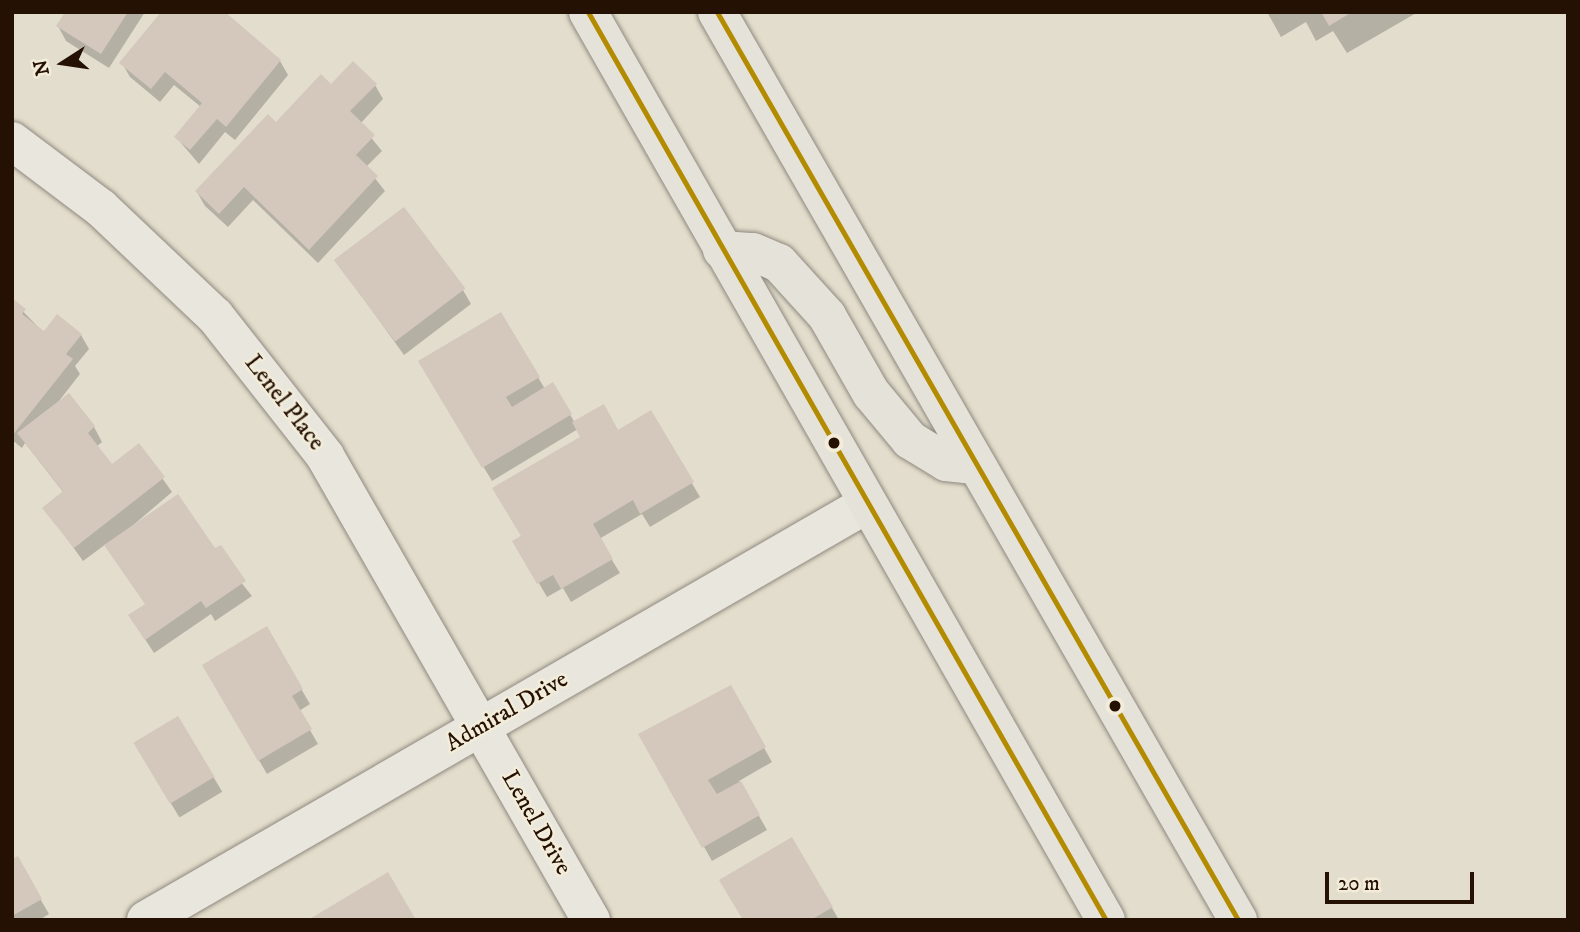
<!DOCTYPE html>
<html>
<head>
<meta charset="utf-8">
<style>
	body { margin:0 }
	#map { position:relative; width:1580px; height:932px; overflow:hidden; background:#e3ddcd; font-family:"IM FELL DW Pica",serif }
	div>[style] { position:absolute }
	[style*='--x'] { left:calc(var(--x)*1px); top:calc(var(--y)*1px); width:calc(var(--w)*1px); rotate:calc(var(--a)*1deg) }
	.shadow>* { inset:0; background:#0003; transform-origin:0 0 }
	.building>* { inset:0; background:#d4c7bc; transform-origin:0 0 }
	.roads { filter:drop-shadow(0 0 2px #8f897f) drop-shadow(0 0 2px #8f897f) }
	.minor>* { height:38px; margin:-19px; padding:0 19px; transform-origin:19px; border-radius:19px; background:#e9e6de }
	.primary>* { height:38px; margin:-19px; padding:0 19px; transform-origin:19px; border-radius:19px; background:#e5e2d9 }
	.bus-1>* { height:5px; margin:-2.5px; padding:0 2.5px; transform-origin:2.5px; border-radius:2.5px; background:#b38b01 }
	.dots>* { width:19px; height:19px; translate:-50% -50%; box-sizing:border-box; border:4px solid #f2ecd9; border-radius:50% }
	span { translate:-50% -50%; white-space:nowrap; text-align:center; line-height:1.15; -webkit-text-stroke:5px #f2ecd9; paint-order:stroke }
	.street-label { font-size:24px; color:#251104 }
	.frame { position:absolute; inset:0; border:14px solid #251104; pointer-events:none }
	.north { position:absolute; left:28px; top:28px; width:70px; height:70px; -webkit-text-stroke:5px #f2ecd9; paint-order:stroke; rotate:258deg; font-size:19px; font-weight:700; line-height:28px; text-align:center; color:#251104 }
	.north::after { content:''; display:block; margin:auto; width:24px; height:32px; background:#251104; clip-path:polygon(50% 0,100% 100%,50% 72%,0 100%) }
	.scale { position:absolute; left:1325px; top:872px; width:149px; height:32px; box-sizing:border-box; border:4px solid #251104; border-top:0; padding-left:9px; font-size:21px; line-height:24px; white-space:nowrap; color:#251104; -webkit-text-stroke:5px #f2ecd9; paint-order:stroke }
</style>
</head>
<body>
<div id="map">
	<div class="shadow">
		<div style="clip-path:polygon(67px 12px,145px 12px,109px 68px,66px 41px,58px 26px)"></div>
		<div style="clip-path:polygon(222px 12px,280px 61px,288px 75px,235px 140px,225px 132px,199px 164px,176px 137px,201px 107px,174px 85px,160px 102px,130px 77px,122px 63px)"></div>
		<div style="clip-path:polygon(1267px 12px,1418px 12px,1347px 53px,1333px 31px,1316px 41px,1306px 22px,1281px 37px)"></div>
		<div style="clip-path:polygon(375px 85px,383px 99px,360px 124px,382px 151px,366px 167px,385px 191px,318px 263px,253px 200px,228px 227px,205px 206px,197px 192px,276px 124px,331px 87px)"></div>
		<div style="clip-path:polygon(336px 260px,463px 290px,471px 304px,404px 355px)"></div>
		<div style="clip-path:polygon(12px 300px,44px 333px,81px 335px,89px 349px,75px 366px,80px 374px,59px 401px,94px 427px,102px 442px,96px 447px,112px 466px,139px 445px,172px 492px,124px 533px,215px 550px,252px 596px,215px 621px,211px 614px,154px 653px,139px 630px,146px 605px,106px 544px,83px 561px,45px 508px,64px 493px,25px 443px,22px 448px,12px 440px)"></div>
		<div style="clip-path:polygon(500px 314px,545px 389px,552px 384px,575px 423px,618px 432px,651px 413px,700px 497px,650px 527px,642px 514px,599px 539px,620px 573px,571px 602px,563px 588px,547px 597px,515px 542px,523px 537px,583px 438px,578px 429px,492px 481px,420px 362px)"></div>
		<div style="clip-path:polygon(266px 629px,310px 704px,299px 711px,318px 744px,267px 774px,204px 666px)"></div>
		<div style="clip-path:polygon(730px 687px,772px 762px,739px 781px,767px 830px,712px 861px,641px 735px)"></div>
		<div style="left:178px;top:718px;width:86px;height:50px;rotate:59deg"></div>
		<div style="clip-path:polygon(792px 839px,839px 920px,744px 920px)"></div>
		<div style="clip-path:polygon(17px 859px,49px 914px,39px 920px,12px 920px,12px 862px)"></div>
	</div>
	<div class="building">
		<div style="clip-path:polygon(65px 12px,128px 12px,101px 54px,56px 26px)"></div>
		<div style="clip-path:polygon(161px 12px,225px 12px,281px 60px,226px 127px,217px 119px,190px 150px,174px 137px,202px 103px,165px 72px,151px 89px,119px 63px)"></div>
		<div style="clip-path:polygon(1321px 12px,1352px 12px,1329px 26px)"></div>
		<div style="clip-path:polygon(353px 61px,377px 84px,350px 111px,375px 135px,356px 155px,378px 176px,309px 250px,244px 187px,219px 214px,195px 191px,268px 114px,276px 122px,321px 74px,331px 84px)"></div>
		<div style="left:404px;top:207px;width:102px;height:88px;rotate:53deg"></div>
		<div style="clip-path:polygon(12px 298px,26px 309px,22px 314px,44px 331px,57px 314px,82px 334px,66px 354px,73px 359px,12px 436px)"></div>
		<div style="clip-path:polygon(501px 312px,540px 377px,506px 397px,512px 407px,553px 382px,572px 414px,482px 468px,418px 361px)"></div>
		<div style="clip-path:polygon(69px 393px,95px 426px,88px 433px,112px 464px,139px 443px,165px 477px,74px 548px,42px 508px,63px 491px,17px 433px)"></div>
		<div style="clip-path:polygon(604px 404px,618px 430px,651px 410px,694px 482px,640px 514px,633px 500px,593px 524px,613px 559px,561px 589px,553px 575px,537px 584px,512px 541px,521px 536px,492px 488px,580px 437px,572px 422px)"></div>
		<div style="clip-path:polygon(178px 494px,215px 548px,221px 545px,246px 581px,206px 608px,201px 601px,145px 640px,128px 615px,145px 604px,104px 545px)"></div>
		<div style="clip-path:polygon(267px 626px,303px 689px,292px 696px,312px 729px,258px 761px,202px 665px)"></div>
		<div style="clip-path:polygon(731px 685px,766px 747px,708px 780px,717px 794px,741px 781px,760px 815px,702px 848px,638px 734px)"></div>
		<div style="left:178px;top:716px;width:71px;height:52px;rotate:59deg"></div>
		<div style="clip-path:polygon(792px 837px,833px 907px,811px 920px,743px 920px,719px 880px)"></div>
		<div style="clip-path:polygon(18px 856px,42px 899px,12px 916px,12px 859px)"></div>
		<div style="clip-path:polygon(388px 872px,416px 920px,308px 920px)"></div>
	</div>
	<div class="roads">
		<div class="minor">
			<div style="--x:12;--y:141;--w:111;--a:37"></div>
			<div style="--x:101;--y:208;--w:157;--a:43.5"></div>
			<div style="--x:215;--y:316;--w:178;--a:51.8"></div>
			<div style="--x:325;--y:456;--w:535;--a:60.18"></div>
			<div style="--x:146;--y:920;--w:832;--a:-29.98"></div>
		</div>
		<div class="primary">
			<div style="--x:588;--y:12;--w:1045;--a:60.3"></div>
			<div style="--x:717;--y:12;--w:1047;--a:60.15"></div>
			<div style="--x:722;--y:250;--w:31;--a:4"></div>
			<div style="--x:753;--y:252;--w:28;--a:23"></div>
			<div style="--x:779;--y:263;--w:72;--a:47.8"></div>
			<div style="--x:827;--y:316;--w:89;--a:60.3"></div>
			<div style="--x:871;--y:393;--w:61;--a:50.3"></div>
			<div style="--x:910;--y:440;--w:42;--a:31.4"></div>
			<div style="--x:946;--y:462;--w:31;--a:6"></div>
		</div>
	</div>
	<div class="bus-1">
		<div style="--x:588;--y:12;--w:1045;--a:60.3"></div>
		<div style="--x:717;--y:12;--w:1047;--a:60.15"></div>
	</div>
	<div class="dots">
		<div style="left:834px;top:443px;background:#251104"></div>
		<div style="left:1115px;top:706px;background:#251104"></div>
	</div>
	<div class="street-label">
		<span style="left:284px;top:403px;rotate:52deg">Lenel Place</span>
		<span style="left:507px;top:712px;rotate:-30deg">Admiral Drive</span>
		<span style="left:536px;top:823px;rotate:60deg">Lenel Drive</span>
	</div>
	<div class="frame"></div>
	<div class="north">N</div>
	<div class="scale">20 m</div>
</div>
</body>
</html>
